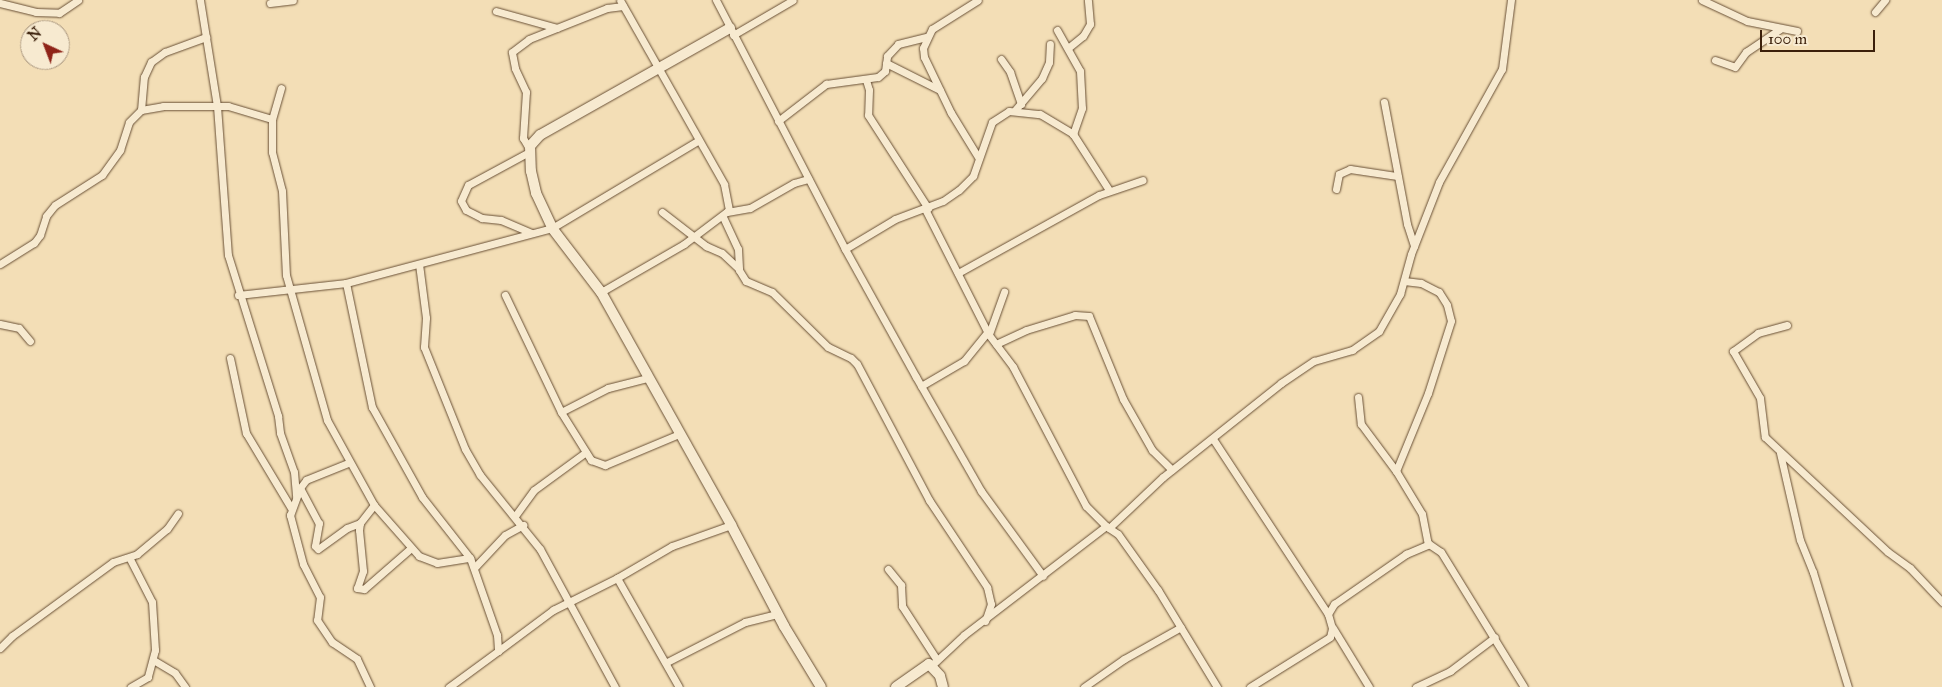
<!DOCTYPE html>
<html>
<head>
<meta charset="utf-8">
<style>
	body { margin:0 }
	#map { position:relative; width:1942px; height:687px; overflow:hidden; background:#f3deb6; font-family:"IM FELL Great Primer",serif }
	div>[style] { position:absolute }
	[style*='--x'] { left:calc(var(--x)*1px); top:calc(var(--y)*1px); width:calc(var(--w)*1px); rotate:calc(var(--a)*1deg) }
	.roads { filter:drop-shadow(0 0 1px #695036) drop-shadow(0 0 1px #695036) }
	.street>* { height:7px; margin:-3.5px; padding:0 3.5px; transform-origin:3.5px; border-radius:3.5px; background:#f7ead0 }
	.secondary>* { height:10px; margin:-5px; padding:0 5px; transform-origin:5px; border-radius:5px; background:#f7ead0 }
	span { translate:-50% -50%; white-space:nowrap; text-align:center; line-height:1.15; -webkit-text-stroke:4px #f7ead0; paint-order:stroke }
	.north { position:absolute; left:20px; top:20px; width:50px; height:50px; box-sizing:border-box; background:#f7ead0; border:1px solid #ac9981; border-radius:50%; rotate:317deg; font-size:14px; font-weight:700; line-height:20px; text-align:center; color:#3b200b }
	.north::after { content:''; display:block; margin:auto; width:18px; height:22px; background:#8f2418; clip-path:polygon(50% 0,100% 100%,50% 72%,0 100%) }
	.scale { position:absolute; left:1760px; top:30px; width:115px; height:22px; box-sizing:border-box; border:2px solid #3b200b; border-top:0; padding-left:6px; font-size:15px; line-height:18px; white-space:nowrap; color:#3b200b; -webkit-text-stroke:4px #f7ead0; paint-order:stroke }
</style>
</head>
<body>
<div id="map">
	<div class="roads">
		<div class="street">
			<div style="--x:200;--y:0;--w:107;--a:80.9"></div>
			<div style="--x:217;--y:106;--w:149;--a:85.8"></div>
			<div style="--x:228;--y:255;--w:169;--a:72.7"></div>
			<div style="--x:278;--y:416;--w:17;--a:83"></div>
			<div style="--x:280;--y:433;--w:41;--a:70.3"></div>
			<div style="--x:294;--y:472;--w:25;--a:85"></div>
			<div style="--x:716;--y:0;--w:280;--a:62.6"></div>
			<div style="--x:845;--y:249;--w:146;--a:61"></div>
			<div style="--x:916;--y:377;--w:131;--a:60.3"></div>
			<div style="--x:981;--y:491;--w:105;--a:53.9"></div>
			<div style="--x:1702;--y:0;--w:50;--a:25"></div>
			<div style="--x:1747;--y:21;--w:51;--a:11.3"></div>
			<div style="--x:0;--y:3;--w:37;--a:14"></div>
			<div style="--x:36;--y:12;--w:23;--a:2"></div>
			<div style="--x:59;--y:13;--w:23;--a:-34"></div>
			<div style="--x:270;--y:3;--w:23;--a:-7"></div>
			<div style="--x:496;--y:11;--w:63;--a:15.6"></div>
			<div style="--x:1875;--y:12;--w:16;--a:-50"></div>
			<div style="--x:1057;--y:30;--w:47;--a:60.7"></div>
			<div style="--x:1080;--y:71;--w:37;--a:87"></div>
			<div style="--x:1082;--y:108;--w:28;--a:109"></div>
			<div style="--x:733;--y:35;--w:69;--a:-30.3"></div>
			<div style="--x:1068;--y:48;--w:19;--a:-39"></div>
			<div style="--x:1083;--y:36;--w:14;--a:-60"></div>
			<div style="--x:1090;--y:24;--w:24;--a:-95"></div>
			<div style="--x:1001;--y:59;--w:16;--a:55"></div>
			<div style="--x:1010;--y:72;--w:34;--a:71"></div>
			<div style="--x:1715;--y:60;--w:21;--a:19"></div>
			<div style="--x:1735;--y:67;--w:19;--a:-54"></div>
			<div style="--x:1746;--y:52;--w:41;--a:-34.1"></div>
			<div style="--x:886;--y:63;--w:60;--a:26.6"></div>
			<div style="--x:866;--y:80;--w:10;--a:73"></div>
			<div style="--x:869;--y:90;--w:25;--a:92"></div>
			<div style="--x:868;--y:115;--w:111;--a:57.2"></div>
			<div style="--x:281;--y:88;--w:32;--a:106"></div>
			<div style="--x:272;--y:119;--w:33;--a:90"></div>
			<div style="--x:272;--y:152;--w:40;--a:75.6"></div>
			<div style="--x:282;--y:191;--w:84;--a:87.3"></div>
			<div style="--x:286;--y:275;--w:151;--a:74.2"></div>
			<div style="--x:327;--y:420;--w:97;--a:61.1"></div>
			<div style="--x:374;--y:505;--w:68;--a:48.6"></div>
			<div style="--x:419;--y:556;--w:19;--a:21"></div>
			<div style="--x:437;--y:563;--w:33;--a:-9"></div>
			<div style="--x:1384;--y:102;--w:124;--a:79.3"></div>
			<div style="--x:1407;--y:224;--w:23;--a:72"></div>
			<div style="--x:141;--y:110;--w:33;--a:-85"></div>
			<div style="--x:144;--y:77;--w:17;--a:-65"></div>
			<div style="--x:151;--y:62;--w:17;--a:-36"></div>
			<div style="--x:165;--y:52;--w:44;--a:-20.1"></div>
			<div style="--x:1015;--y:110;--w:42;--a:-49.8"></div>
			<div style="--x:1042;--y:78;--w:17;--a:-66"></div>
			<div style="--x:1049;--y:62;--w:18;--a:-87"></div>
			<div style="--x:778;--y:121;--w:61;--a:-37.6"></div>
			<div style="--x:826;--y:84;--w:52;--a:-7.7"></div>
			<div style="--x:878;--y:77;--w:9;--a:-41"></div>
			<div style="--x:885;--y:71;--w:15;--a:-82"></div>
			<div style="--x:887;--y:56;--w:16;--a:-47"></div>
			<div style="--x:898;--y:44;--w:30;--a:-14"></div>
			<div style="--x:530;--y:150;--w:14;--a:-120"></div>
			<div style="--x:523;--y:138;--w:46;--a:-86.3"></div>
			<div style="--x:526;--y:92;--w:26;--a:-115"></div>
			<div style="--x:515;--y:68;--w:16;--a:-101"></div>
			<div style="--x:512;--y:52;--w:21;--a:-37"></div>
			<div style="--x:529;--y:39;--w:84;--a:-21.7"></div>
			<div style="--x:607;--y:8;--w:16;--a:-7"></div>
			<div style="--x:529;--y:152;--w:69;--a:151.6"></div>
			<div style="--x:468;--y:185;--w:17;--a:114"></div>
			<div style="--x:461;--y:201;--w:10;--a:61"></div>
			<div style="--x:466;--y:210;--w:18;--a:27"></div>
			<div style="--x:482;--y:218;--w:19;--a:6"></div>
			<div style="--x:501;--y:220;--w:33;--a:23"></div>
			<div style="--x:978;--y:157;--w:52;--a:-121.5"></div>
			<div style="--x:951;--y:113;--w:62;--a:-115.7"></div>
			<div style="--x:924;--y:57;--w:9;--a:-96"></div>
			<div style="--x:923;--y:48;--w:21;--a:-65"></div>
			<div style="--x:932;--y:29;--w:54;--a:-32.2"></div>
			<div style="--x:1336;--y:189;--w:15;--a:-79"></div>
			<div style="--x:1339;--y:174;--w:12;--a:-24"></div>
			<div style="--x:1350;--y:169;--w:48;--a:8.5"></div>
			<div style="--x:925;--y:209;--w:141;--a:63.1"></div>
			<div style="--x:989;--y:335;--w:40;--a:53"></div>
			<div style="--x:1013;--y:367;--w:157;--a:62.3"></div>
			<div style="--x:1086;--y:506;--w:28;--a:45"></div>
			<div style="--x:662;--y:212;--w:56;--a:37.7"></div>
			<div style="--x:706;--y:246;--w:17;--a:24"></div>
			<div style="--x:722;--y:253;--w:23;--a:43"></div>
			<div style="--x:727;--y:212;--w:23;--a:-10"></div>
			<div style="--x:750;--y:208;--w:51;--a:-29.6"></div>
			<div style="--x:794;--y:183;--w:15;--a:-16"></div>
			<div style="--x:723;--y:217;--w:35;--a:65"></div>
			<div style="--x:738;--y:249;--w:21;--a:87"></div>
			<div style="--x:739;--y:270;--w:13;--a:58"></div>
			<div style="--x:746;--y:281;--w:28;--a:23"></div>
			<div style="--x:772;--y:292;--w:78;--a:44.5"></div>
			<div style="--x:828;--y:347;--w:25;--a:26"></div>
			<div style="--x:851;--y:358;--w:8;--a:45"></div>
			<div style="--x:857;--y:364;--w:154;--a:62.1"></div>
			<div style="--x:929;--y:500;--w:105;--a:56.3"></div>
			<div style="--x:987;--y:587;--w:17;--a:77"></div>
			<div style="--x:991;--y:604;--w:18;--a:109"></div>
			<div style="--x:845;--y:249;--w:58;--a:-31"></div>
			<div style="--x:895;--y:219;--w:51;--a:-20.6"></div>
			<div style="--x:943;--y:201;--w:19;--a:-35"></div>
			<div style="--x:959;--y:190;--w:20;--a:-45"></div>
			<div style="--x:973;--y:176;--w:57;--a:-70.6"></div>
			<div style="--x:992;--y:122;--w:20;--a:-33"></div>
			<div style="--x:1009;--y:111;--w:31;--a:6"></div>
			<div style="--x:1040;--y:114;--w:39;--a:31"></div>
			<div style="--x:1073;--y:134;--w:67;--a:57.3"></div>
			<div style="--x:0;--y:264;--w:40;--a:-32"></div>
			<div style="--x:34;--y:243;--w:10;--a:-53"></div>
			<div style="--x:40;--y:235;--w:20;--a:-72"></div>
			<div style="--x:46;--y:216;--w:14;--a:-51"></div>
			<div style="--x:55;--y:205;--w:56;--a:-32.6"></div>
			<div style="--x:102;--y:175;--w:31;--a:-54"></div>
			<div style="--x:120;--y:150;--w:29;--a:-72"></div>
			<div style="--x:129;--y:122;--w:17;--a:-45"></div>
			<div style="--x:141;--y:110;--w:22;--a:-10"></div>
			<div style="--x:163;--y:106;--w:65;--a:0"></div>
			<div style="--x:228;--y:106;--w:46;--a:16.5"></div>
			<div style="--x:419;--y:264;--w:54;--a:82.6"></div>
			<div style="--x:426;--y:318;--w:29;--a:94"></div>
			<div style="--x:424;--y:347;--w:110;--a:68.1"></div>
			<div style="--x:465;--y:449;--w:30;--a:60"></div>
			<div style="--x:480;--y:475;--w:95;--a:51"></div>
			<div style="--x:540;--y:549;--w:157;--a:61.5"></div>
			<div style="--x:958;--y:273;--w:161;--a:-29"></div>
			<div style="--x:1099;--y:195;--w:46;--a:-18.8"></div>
			<div style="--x:1404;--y:281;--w:17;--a:7"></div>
			<div style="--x:1421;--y:283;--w:20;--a:27"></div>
			<div style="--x:1439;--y:292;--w:15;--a:58"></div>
			<div style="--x:1447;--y:305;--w:16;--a:76"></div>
			<div style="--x:1451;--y:321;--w:76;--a:107.7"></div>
			<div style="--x:1428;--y:393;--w:84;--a:112.3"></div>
			<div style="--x:1396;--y:471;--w:50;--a:58.8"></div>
			<div style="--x:1422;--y:514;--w:31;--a:79"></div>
			<div style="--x:346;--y:283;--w:127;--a:78.2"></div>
			<div style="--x:372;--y:407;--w:103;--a:60.9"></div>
			<div style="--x:422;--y:497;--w:78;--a:51.8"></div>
			<div style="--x:470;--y:558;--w:82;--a:70.7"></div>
			<div style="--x:497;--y:635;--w:16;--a:86"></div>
			<div style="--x:498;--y:651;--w:61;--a:143.7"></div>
			<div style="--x:601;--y:292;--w:96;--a:-30"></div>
			<div style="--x:684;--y:244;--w:56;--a:-37.1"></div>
			<div style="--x:729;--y:210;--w:26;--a:-101"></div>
			<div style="--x:724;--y:184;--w:211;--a:-119.5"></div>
			<div style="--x:238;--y:295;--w:109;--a:-6.3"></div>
			<div style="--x:346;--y:283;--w:213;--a:-14.9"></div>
			<div style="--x:552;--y:228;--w:171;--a:-30.9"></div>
			<div style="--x:505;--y:295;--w:130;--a:64.4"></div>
			<div style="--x:561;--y:412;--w:57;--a:58"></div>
			<div style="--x:591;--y:460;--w:15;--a:20"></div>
			<div style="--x:605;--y:465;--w:80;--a:-22.7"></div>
			<div style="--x:0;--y:324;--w:19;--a:12"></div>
			<div style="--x:19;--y:328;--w:17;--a:50"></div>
			<div style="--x:1787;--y:325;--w:30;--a:165"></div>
			<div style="--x:1758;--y:333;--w:31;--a:144"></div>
			<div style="--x:1733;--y:351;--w:54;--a:60.1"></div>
			<div style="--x:1760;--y:398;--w:39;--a:83"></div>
			<div style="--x:1765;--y:437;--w:168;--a:43.1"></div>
			<div style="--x:1888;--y:552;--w:27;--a:36"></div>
			<div style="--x:1910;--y:568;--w:47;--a:46.7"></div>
			<div style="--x:989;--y:334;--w:45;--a:-70.3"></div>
			<div style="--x:996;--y:344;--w:33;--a:-25"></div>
			<div style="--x:1026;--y:330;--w:51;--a:-17"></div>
			<div style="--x:1075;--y:315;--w:14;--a:4"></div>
			<div style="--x:1089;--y:316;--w:90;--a:67.7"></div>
			<div style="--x:1123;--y:399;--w:59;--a:60.4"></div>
			<div style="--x:1152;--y:450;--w:28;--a:45"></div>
			<div style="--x:230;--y:358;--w:77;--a:78"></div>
			<div style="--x:246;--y:433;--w:87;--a:59"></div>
			<div style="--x:921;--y:386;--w:50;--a:-30.2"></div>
			<div style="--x:964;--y:361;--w:38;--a:-51"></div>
			<div style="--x:1358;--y:397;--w:27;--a:84"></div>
			<div style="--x:1361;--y:424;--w:59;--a:53.3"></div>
			<div style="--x:561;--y:412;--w:53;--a:-27.1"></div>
			<div style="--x:608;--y:388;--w:40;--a:-14.4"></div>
			<div style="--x:1213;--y:439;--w:209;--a:56.7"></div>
			<div style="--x:1780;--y:453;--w:89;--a:77.1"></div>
			<div style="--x:1800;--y:540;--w:35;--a:68"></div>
			<div style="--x:1813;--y:572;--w:120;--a:73.1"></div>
			<div style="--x:348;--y:463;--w:45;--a:158"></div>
			<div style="--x:306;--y:480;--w:10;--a:127"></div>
			<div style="--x:300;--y:488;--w:40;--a:62"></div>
			<div style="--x:319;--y:523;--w:23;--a:100"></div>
			<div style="--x:315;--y:546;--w:4;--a:45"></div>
			<div style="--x:318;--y:549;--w:36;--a:-36"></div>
			<div style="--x:347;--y:528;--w:14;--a:-21"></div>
			<div style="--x:300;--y:488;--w:29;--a:110"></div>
			<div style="--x:290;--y:515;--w:51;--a:75.1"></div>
			<div style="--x:303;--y:564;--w:37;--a:63"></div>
			<div style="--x:320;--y:597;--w:23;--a:97"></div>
			<div style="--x:317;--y:620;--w:27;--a:56"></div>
			<div style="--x:332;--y:642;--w:30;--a:34"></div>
			<div style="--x:357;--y:659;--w:31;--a:65"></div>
			<div style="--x:374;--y:505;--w:23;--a:128"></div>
			<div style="--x:360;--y:523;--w:7;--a:98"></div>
			<div style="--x:359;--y:530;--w:41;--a:84.4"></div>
			<div style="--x:363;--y:571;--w:18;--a:109"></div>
			<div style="--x:357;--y:588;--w:7;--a:8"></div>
			<div style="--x:364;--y:589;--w:62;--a:-41.1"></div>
			<div style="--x:515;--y:516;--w:32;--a:-54"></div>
			<div style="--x:534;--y:490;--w:64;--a:-36.2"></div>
			<div style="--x:1109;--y:528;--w:74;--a:-43.4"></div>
			<div style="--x:1163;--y:477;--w:151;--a:-38.5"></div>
			<div style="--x:1281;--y:383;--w:40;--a:-34"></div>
			<div style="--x:1314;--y:361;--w:40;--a:-16"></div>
			<div style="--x:1352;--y:350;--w:33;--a:-35"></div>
			<div style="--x:1379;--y:331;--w:43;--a:-60.4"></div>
			<div style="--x:1400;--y:294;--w:41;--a:-74.6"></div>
			<div style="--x:1411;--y:254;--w:77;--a:-68.7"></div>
			<div style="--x:1439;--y:182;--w:129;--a:-60.9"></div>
			<div style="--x:1502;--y:69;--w:70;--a:-82.6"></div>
			<div style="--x:130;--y:559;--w:48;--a:62.9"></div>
			<div style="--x:152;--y:602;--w:48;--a:86.4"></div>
			<div style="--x:155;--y:650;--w:28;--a:105"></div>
			<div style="--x:148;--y:677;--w:20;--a:150"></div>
			<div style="--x:474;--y:568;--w:45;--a:-46.8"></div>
			<div style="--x:505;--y:535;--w:21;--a:-29"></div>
			<div style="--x:888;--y:569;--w:21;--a:51"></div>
			<div style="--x:901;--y:585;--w:21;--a:87"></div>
			<div style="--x:902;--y:606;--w:64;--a:57.1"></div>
			<div style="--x:617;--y:578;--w:125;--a:60.4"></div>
			<div style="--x:1333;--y:628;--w:69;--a:58.6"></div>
			<div style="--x:0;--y:648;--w:17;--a:-45"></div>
			<div style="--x:12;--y:636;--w:125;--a:-36.2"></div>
			<div style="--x:113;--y:562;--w:25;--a:-18"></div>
			<div style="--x:137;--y:554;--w:39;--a:-40"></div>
			<div style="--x:167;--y:529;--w:19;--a:-55"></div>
			<div style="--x:498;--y:651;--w:69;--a:-36.7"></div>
			<div style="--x:553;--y:610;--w:72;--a:-26.6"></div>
			<div style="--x:617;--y:578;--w:64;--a:-30.2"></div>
			<div style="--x:672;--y:546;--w:63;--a:-19.6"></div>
			<div style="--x:155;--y:661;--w:23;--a:31"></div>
			<div style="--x:175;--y:673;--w:17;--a:54"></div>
			<div style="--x:667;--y:662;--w:88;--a:-27.1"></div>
			<div style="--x:745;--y:622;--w:33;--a:-14"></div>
			<div style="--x:931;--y:666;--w:45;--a:-43.2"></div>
			<div style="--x:964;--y:635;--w:179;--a:-37.5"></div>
			<div style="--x:1106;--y:526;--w:14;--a:34"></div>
			<div style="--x:1118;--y:534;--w:69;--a:54.5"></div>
			<div style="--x:1158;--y:590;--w:114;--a:58.7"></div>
			<div style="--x:1084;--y:687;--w:49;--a:-35"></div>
			<div style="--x:1124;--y:659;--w:65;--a:-29.3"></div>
			<div style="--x:1250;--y:687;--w:94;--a:-32"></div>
			<div style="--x:1330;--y:637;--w:9;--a:-77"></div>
			<div style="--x:1332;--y:628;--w:15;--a:-106"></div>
			<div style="--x:1328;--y:614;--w:12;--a:-59"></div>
			<div style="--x:1334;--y:604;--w:88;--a:-34.8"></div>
			<div style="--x:1406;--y:554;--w:25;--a:-23"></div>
			<div style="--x:1429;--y:544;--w:14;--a:34"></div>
			<div style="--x:1441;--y:552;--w:158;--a:58.4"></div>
			<div style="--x:1416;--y:687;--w:38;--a:-25"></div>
			<div style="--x:1450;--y:671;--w:56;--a:-37.1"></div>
		</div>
		<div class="secondary">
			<div style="--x:730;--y:28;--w:218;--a:150.6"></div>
			<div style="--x:540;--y:135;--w:15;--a:132"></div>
			<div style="--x:530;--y:146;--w:25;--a:88"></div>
			<div style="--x:531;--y:171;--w:23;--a:77"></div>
			<div style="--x:536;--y:193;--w:38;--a:65"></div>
			<div style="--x:552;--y:228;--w:81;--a:52.6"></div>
			<div style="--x:601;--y:292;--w:267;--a:60.8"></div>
			<div style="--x:731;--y:525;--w:114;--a:62.3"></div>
			<div style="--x:784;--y:626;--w:71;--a:58.8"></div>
			<div style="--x:896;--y:687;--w:40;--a:-34.9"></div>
			<div style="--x:929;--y:664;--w:16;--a:47"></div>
			<div style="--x:940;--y:676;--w:11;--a:75"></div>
		</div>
	</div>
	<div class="north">N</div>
	<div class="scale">100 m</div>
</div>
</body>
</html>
